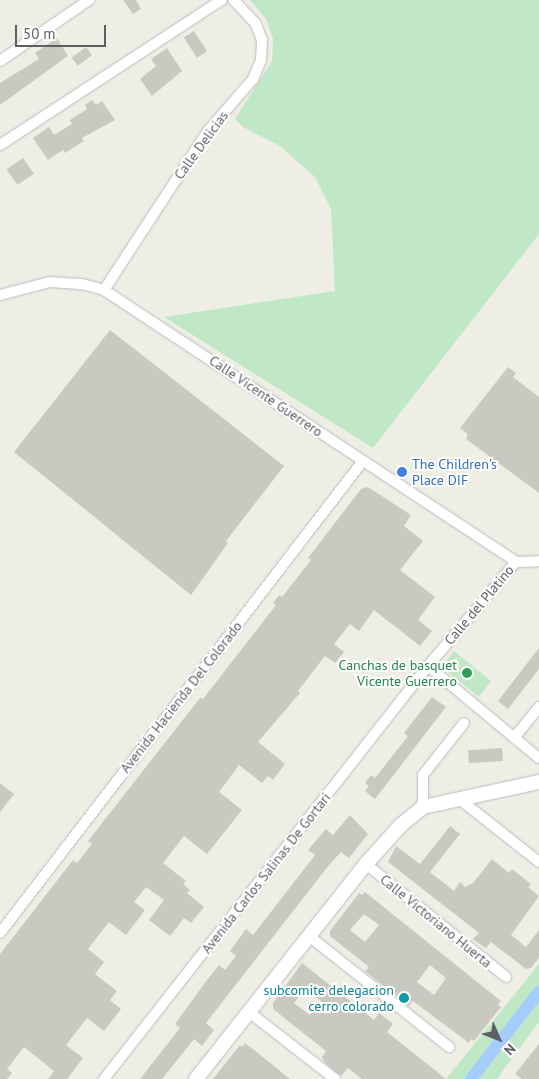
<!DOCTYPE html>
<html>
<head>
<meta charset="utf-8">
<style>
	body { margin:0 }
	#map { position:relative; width:539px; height:1079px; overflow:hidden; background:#efeee5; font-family:"PT Sans",sans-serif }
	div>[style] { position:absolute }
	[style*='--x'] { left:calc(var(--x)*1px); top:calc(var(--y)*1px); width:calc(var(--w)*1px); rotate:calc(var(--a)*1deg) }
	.green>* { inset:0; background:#c1e8c6; transform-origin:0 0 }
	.canal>* { height:12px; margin:-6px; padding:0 6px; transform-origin:6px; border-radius:6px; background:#a5ccff }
	.building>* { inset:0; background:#cac9c1; transform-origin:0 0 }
	.roads { filter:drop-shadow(0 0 1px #b9bcc1) drop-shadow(0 0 1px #b9bcc1) }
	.street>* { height:10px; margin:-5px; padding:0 5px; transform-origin:5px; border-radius:5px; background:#fff }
	.secondary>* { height:14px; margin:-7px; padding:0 7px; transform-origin:7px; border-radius:7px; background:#fff }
	.dots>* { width:14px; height:14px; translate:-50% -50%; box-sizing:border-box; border:2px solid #fff; border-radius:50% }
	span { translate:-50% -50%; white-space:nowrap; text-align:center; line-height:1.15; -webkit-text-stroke:4px #fff; paint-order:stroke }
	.street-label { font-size:14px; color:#5c5f66 }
	.shop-label { font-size:14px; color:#366cbe }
	.left { translate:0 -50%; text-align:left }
	.leisure-label { font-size:14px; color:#27864d }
	.right { translate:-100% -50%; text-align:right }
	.culture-label { font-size:14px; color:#0d838f }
	.north { position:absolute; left:474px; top:1014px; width:50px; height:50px; -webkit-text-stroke:4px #fff; paint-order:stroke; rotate:134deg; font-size:14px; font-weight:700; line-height:20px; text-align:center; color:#5c5f66 }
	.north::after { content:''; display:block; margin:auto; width:18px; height:22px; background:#5c5f66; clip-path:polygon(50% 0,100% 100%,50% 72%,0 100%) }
	.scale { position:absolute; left:15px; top:25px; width:91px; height:22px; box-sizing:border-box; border:2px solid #5c5f66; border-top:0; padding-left:6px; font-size:15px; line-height:18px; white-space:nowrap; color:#5c5f66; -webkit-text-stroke:4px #fff; paint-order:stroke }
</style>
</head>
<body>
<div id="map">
	<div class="green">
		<div style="clip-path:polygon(250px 0,539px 0,539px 234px,373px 448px,164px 317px,335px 291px,331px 209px,315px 177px,280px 146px,243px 127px,235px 119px,272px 61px,273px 39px,266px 19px)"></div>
		<div style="left:454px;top:651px;width:48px;height:20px;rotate:39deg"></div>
		<div style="clip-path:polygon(539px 964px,539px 1022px,497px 1079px,446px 1079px)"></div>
	</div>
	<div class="canal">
		<div style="--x:471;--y:1079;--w:110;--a:-52"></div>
	</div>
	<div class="building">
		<div style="clip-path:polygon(123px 0,136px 0,141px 9px,133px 14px)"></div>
		<div style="left:194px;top:31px;width:24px;height:12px;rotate:57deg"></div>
		<div style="clip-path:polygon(57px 38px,68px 56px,0 105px,0 83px,39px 59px,35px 53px)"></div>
		<div style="left:86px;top:47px;width:10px;height:18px;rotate:53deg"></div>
		<div style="clip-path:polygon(167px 48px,182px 71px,152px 96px,140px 79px,156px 66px,151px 59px)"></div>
		<div style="clip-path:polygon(92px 100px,96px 105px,102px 101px,115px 120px,82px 138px,84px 141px,65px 153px,63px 150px,48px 160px,33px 138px,49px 127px,54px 135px,72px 124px,70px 120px,87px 109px,85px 105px)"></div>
		<div style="left:23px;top:158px;width:19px;height:20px;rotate:55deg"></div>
		<div style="clip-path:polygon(110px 330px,284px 466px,226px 541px,228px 543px,191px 595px,14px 452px)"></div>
		<div style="clip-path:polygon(508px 367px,516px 373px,513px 377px,539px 397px,539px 493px,466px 439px,468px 434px,460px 428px)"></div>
		<div style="clip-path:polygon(368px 487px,411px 515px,404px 526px,423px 541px,400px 570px,435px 597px,418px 620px,432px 631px,420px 646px,374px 610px,359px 631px,350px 624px,334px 644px,344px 652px,335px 663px,325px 656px,298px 691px,300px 693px,258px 742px,285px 764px,273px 780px,268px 776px,262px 783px,239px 765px,219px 792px,242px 810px,207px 854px,184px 836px,163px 863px,186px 881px,183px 884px,190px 890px,187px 893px,204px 907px,191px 923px,184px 918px,170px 936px,149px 920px,164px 900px,146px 887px,134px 902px,145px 910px,126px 935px,109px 922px,88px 949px,104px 962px,95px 974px,117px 991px,110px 1000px,121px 1009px,104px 1031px,87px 1018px,66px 1045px,83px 1058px,67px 1079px,48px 1079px,54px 1071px,24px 1047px,7px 1069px,12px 1073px,7px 1079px,0 1079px,0 954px,73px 860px,77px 863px,92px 844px,88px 841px,200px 698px,203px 699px,276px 605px,273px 603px,279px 595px,282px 597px,311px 560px,308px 558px,361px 489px)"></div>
		<div style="clip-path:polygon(539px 648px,539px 669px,508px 709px,498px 701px)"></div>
		<div style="clip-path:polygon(432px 697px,446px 707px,375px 799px,365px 791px,369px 786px,365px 783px,371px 775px,375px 778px,408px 736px,404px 733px)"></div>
		<div style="left:502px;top:748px;width:13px;height:34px;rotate:86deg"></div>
		<div style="clip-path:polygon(0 783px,14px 794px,0 812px)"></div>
		<div style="clip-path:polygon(350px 815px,368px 834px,349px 858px,341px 852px,329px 865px,206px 1023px,214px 1030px,202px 1046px,194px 1039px,162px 1079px,140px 1079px,180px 1028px,175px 1024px,207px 980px,219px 965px,225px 970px,236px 956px,230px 951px,246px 929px,253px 935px,315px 855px,308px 850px,326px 829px,333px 835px)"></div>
		<div style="clip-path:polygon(450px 826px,460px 834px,430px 872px,454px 891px,460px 882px,465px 887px,473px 883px,492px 859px,509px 873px,512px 869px,531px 884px,528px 887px,539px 896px,511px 935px,526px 947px,539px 930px,539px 958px,531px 968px,526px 969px,491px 942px,486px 948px,481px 945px,473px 939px,479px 933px,388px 862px,396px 846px,420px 864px)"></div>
		<div style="clip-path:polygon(evenodd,365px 892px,501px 1001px,498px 1005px,501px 1007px,474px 1041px,471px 1039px,469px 1043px,413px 1001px,409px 1006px,365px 971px,369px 967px,330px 936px,330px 931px,359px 893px,362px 895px,365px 892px,364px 914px,379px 925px,365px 942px,350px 930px,364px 914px,365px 892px,430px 965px,446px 978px,434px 995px,417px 982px,430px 965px)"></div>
		<div style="clip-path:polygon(evenodd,302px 963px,374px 1020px,379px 1013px,393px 1024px,387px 1032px,446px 1079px,362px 1079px,348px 1068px,341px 1076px,324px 1062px,322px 1057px,326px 1051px,273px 1009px,273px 1003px,302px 963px,305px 989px,321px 1001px,310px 1015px,294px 1003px,305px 989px)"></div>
		<div style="clip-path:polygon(245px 1043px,258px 1053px,290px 1079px,213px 1079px,240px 1045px,242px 1047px)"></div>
		<div style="clip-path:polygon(539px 1044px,539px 1079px,522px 1079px,515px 1074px)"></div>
	</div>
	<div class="roads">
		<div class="street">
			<div style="--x:0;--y:61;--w:108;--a:-34.4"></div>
			<div style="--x:0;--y:145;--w:265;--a:-33.2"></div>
			<div style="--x:104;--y:290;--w:190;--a:-56.8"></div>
			<div style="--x:208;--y:131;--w:69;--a:-49.1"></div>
			<div style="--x:253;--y:79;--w:21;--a:-67"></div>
			<div style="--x:261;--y:60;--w:20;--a:-87"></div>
			<div style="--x:262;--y:40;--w:17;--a:-111"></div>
			<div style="--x:256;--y:24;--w:33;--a:-133"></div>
			<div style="--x:0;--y:295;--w:52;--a:-14.6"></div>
			<div style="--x:50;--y:282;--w:32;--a:4"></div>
			<div style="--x:82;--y:284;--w:23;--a:15"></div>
			<div style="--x:104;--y:290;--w:494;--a:33.4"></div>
			<div style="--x:428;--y:666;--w:144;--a:39.7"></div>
			<div style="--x:514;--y:738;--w:40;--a:-51"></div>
			<div style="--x:458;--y:798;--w:103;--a:38.3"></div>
			<div style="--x:423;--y:807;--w:32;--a:-90"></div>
			<div style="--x:423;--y:775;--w:66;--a:-51.7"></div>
			<div style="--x:366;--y:864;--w:180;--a:38.9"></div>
			<div style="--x:0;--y:933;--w:595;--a:-52.44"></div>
			<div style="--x:309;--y:936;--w:179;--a:38.4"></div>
			<div style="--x:249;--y:1012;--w:109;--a:37.9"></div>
			<div style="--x:104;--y:1079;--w:525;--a:-51.89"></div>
			<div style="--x:428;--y:666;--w:136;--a:-49.8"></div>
			<div style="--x:516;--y:562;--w:23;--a:-2"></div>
		</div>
		<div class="secondary">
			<div style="--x:196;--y:1079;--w:274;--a:-51.7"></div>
			<div style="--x:366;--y:864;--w:52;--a:-48.1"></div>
			<div style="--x:401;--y:825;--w:28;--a:-39"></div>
			<div style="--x:423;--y:807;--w:119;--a:-12.2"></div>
		</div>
	</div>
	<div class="dots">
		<div style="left:402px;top:472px;background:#3f7fe0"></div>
		<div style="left:467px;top:673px;background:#2e9e5b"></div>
		<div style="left:404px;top:998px;background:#0f9aa8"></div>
	</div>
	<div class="street-label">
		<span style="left:201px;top:145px;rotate:-54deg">Calle Delicias</span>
		<span style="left:266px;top:396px;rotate:34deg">Calle Vicente Guerrero</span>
		<span style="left:479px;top:605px;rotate:-50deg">Calle del Platino</span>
		<span style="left:181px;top:697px;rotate:-52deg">Avenida Hacienda Del Colorado</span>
		<span style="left:266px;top:873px;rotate:-52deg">Avenida Carlos Salinas De Gortari</span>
		<span style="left:436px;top:921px;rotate:39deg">Calle Victoriano Huerta</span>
	</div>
	<div class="shop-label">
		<span class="left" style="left:412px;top:472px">The Children's<br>Place DIF</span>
	</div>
	<div class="leisure-label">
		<span class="right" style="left:457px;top:673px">Canchas de basquet<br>Vicente Guerrero</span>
	</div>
	<div class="culture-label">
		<span class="right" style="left:394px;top:998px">subcomite delegacion<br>cerro colorado</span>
	</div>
	<div class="north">N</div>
	<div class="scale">50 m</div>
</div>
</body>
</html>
